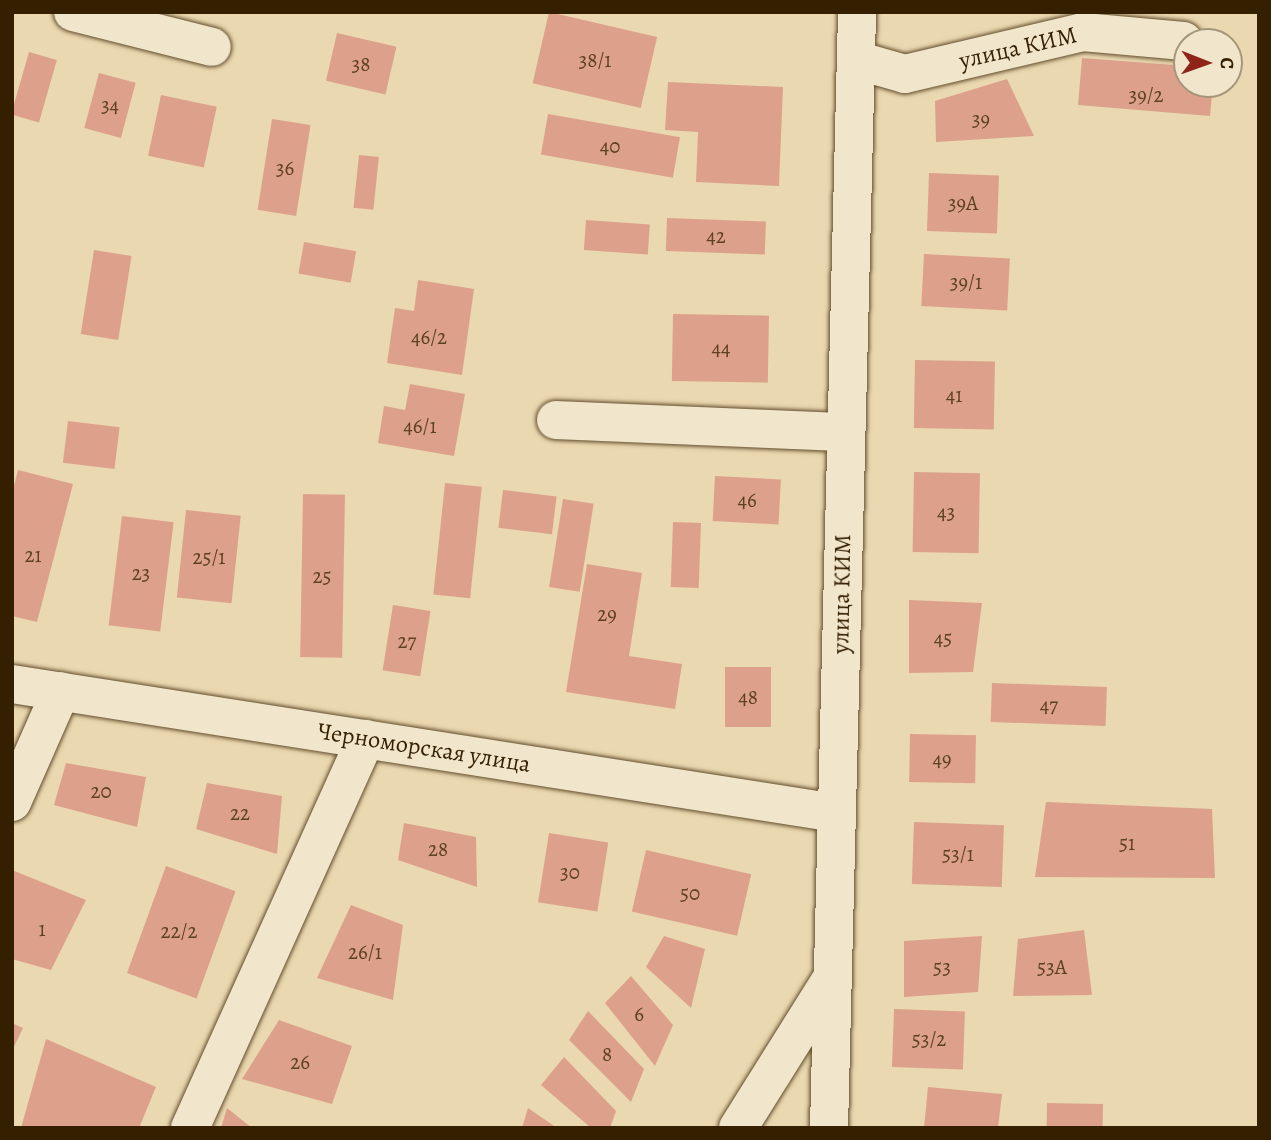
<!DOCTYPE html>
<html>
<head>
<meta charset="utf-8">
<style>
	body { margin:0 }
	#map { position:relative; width:1271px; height:1140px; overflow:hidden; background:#ead8b0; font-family:Alegreya,serif }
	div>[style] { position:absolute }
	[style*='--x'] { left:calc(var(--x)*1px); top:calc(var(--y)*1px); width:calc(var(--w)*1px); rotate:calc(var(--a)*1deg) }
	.building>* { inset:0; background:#dda18b; transform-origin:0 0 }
	.roads { filter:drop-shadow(0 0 2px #624d2c) drop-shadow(0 0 2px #624d2c) }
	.minor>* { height:38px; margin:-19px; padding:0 19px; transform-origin:19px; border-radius:19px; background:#f1e6cc }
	span { translate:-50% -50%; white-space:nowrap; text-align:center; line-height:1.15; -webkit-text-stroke:5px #f1e6cc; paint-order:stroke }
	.number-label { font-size:21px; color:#5e4023 }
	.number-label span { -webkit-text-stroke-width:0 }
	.street-label { font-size:24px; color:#341f00 }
	.frame { position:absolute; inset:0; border:14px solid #341f00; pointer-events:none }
	.north { position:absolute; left:1173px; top:28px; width:70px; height:70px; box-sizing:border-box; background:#f1e6cc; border:2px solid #a5967a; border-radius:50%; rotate:91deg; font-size:19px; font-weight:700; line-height:28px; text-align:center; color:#341f00 }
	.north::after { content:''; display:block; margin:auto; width:24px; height:32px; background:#8f2418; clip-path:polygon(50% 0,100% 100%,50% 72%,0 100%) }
</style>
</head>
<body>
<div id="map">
	<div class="building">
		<div style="left:549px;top:12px;width:111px;height:73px;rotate:13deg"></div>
		<div style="left:337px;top:33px;width:61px;height:49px;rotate:13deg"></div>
		<div style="left:29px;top:52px;width:29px;height:65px;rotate:16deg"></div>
		<div style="clip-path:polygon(1082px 58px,1187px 66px,1187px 84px,1213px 84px,1210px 116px,1078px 105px)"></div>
		<div style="left:99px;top:73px;width:38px;height:57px;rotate:15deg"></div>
		<div style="clip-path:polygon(1007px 79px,1034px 136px,936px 142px,935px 101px)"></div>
		<div style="clip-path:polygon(668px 82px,783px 87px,779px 186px,696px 182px,698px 132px,665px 130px)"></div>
		<div style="left:161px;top:95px;width:57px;height:62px;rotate:12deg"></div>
		<div style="left:548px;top:114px;width:134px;height:41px;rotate:10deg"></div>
		<div style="left:272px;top:119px;width:39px;height:92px;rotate:9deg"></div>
		<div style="left:359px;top:155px;width:20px;height:53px;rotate:6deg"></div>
		<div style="left:929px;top:173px;width:70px;height:58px;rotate:2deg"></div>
		<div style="left:667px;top:218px;width:99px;height:33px;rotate:2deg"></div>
		<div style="left:586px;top:220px;width:64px;height:30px;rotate:4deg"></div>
		<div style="left:304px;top:242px;width:53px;height:32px;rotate:10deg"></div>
		<div style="left:94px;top:250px;width:38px;height:85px;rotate:9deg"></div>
		<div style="left:924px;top:254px;width:86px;height:52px;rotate:3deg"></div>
		<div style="clip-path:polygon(418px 280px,474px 289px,462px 375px,387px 363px,395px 308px,414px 311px)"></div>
		<div style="left:673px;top:314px;width:96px;height:67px;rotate:1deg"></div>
		<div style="left:915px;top:360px;width:80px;height:68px;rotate:1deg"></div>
		<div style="clip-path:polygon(410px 384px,465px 394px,454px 456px,378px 443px,384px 406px,405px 410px)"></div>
		<div style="left:68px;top:421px;width:52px;height:42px;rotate:7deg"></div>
		<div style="clip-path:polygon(18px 470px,73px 484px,37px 622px,12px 616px,12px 494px)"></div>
		<div style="left:914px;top:472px;width:66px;height:80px;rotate:1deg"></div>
		<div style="left:715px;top:476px;width:66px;height:45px;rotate:3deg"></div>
		<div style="left:445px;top:483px;width:37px;height:112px;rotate:6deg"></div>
		<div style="left:503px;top:490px;width:54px;height:38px;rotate:7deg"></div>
		<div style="left:303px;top:494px;width:42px;height:163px;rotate:1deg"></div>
		<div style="left:563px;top:499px;width:31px;height:89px;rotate:9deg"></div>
		<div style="left:186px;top:510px;width:55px;height:88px;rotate:6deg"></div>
		<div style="left:122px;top:516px;width:52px;height:110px;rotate:7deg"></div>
		<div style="left:673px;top:522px;width:28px;height:65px;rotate:2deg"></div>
		<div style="clip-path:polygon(587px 564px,642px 573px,629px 656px,682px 664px,675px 709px,566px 692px)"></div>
		<div style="clip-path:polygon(909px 600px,982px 603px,973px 672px,909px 673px)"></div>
		<div style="left:393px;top:605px;width:38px;height:66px;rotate:9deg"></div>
		<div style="left:725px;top:667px;width:46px;height:60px"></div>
		<div style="left:992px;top:683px;width:115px;height:39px;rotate:2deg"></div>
		<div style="left:910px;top:734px;width:66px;height:48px;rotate:1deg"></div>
		<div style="clip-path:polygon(66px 763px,146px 777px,137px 827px,54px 805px)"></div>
		<div style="clip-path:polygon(207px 783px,282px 796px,277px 854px,196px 829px)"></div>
		<div style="clip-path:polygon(1046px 802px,1212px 809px,1215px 878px,1035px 877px)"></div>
		<div style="left:914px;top:822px;width:90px;height:62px;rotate:2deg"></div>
		<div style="clip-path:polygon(404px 823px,476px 837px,477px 887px,398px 860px)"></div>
		<div style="left:549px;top:833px;width:60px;height:70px;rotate:9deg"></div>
		<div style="left:646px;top:850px;width:108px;height:63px;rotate:13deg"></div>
		<div style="left:166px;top:866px;width:74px;height:114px;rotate:20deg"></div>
		<div style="clip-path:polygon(12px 870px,86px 900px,51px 970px,12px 959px)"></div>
		<div style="clip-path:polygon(351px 905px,403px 925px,393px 1000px,317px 978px)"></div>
		<div style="clip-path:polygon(1084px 930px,1092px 995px,1013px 996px,1018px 939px)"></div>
		<div style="clip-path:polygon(664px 936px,705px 949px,691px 1008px,646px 967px)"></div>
		<div style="clip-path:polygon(982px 936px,978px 992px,904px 997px,904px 941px)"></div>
		<div style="clip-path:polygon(631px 976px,673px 1025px,655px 1066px,605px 1003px)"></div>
		<div style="left:894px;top:1009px;width:71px;height:58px;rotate:2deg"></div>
		<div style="clip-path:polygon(588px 1011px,644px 1069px,631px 1102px,569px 1040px)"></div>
		<div style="clip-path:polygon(279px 1020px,352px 1046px,332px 1104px,242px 1079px)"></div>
		<div style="clip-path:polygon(12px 1023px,23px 1028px,12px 1051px)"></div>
		<div style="clip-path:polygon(46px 1039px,156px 1087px,139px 1128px,21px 1128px)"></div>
		<div style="clip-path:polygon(564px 1057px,616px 1111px,610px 1128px,591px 1128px,541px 1085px)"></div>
		<div style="clip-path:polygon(928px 1087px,1002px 1094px,998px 1128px,924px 1128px)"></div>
		<div style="left:1047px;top:1103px;width:56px;height:25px;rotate:1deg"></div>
		<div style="clip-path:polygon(227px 1108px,252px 1128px,221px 1128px)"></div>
		<div style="clip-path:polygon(528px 1108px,557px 1128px,522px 1128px)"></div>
	</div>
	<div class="roads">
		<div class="minor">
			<div style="--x:73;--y:12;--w:143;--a:14.1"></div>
			<div style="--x:856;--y:60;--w:51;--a:15.9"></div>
			<div style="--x:905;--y:74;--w:183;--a:-13.3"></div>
			<div style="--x:1083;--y:32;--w:101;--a:5.1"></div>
			<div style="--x:556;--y:420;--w:290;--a:2.4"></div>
			<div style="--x:12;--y:684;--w:834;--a:8.9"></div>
			<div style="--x:12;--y:802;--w:121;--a:-66.2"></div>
			<div style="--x:190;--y:1128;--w:427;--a:-65.7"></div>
			<div style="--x:738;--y:1128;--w:177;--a:-57.9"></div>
			<div style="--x:829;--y:1128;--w:1116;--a:-88.56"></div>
		</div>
	</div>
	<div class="number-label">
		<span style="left:595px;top:60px">38/1</span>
		<span style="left:361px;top:64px">38</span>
		<span style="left:1146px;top:95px">39/2</span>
		<span style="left:110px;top:105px">34</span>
		<span style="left:981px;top:119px">39</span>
		<span style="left:610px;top:146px">40</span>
		<span style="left:285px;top:168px">36</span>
		<span style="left:963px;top:203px">39А</span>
		<span style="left:716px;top:236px">42</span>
		<span style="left:966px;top:282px">39/1</span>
		<span style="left:429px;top:337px">46/2</span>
		<span style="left:721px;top:348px">44</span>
		<span style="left:954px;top:395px">41</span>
		<span style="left:420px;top:426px">46/1</span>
		<span style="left:747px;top:500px">46</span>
		<span style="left:946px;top:512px">43</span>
		<span style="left:33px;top:555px">21</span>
		<span style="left:209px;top:557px">25/1</span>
		<span style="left:141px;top:573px">23</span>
		<span style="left:322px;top:576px">25</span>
		<span style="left:607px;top:614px">29</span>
		<span style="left:943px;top:638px">45</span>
		<span style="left:407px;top:641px">27</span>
		<span style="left:748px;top:697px">48</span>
		<span style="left:1049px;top:705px">47</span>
		<span style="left:942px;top:759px">49</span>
		<span style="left:101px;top:791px">20</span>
		<span style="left:240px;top:813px">22</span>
		<span style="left:1127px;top:843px">51</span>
		<span style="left:438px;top:849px">28</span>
		<span style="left:958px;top:854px">53/1</span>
		<span style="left:570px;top:872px">30</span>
		<span style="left:690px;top:893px">50</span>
		<span style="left:42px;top:929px">1</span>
		<span style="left:179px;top:931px">22/2</span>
		<span style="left:365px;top:952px">26/1</span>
		<span style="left:942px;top:967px">53</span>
		<span style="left:1052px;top:967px">53А</span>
		<span style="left:639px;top:1014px">6</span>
		<span style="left:929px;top:1039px">53/2</span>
		<span style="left:607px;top:1054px">8</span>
		<span style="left:300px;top:1062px">26</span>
	</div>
	<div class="street-label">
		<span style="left:1018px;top:48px;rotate:-13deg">улица КИМ</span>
		<span style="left:842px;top:594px;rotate:-89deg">улица КИМ</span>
		<span style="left:424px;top:748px;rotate:9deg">Черноморская улица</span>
	</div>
	<div class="frame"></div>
	<div class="north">С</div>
</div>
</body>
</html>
